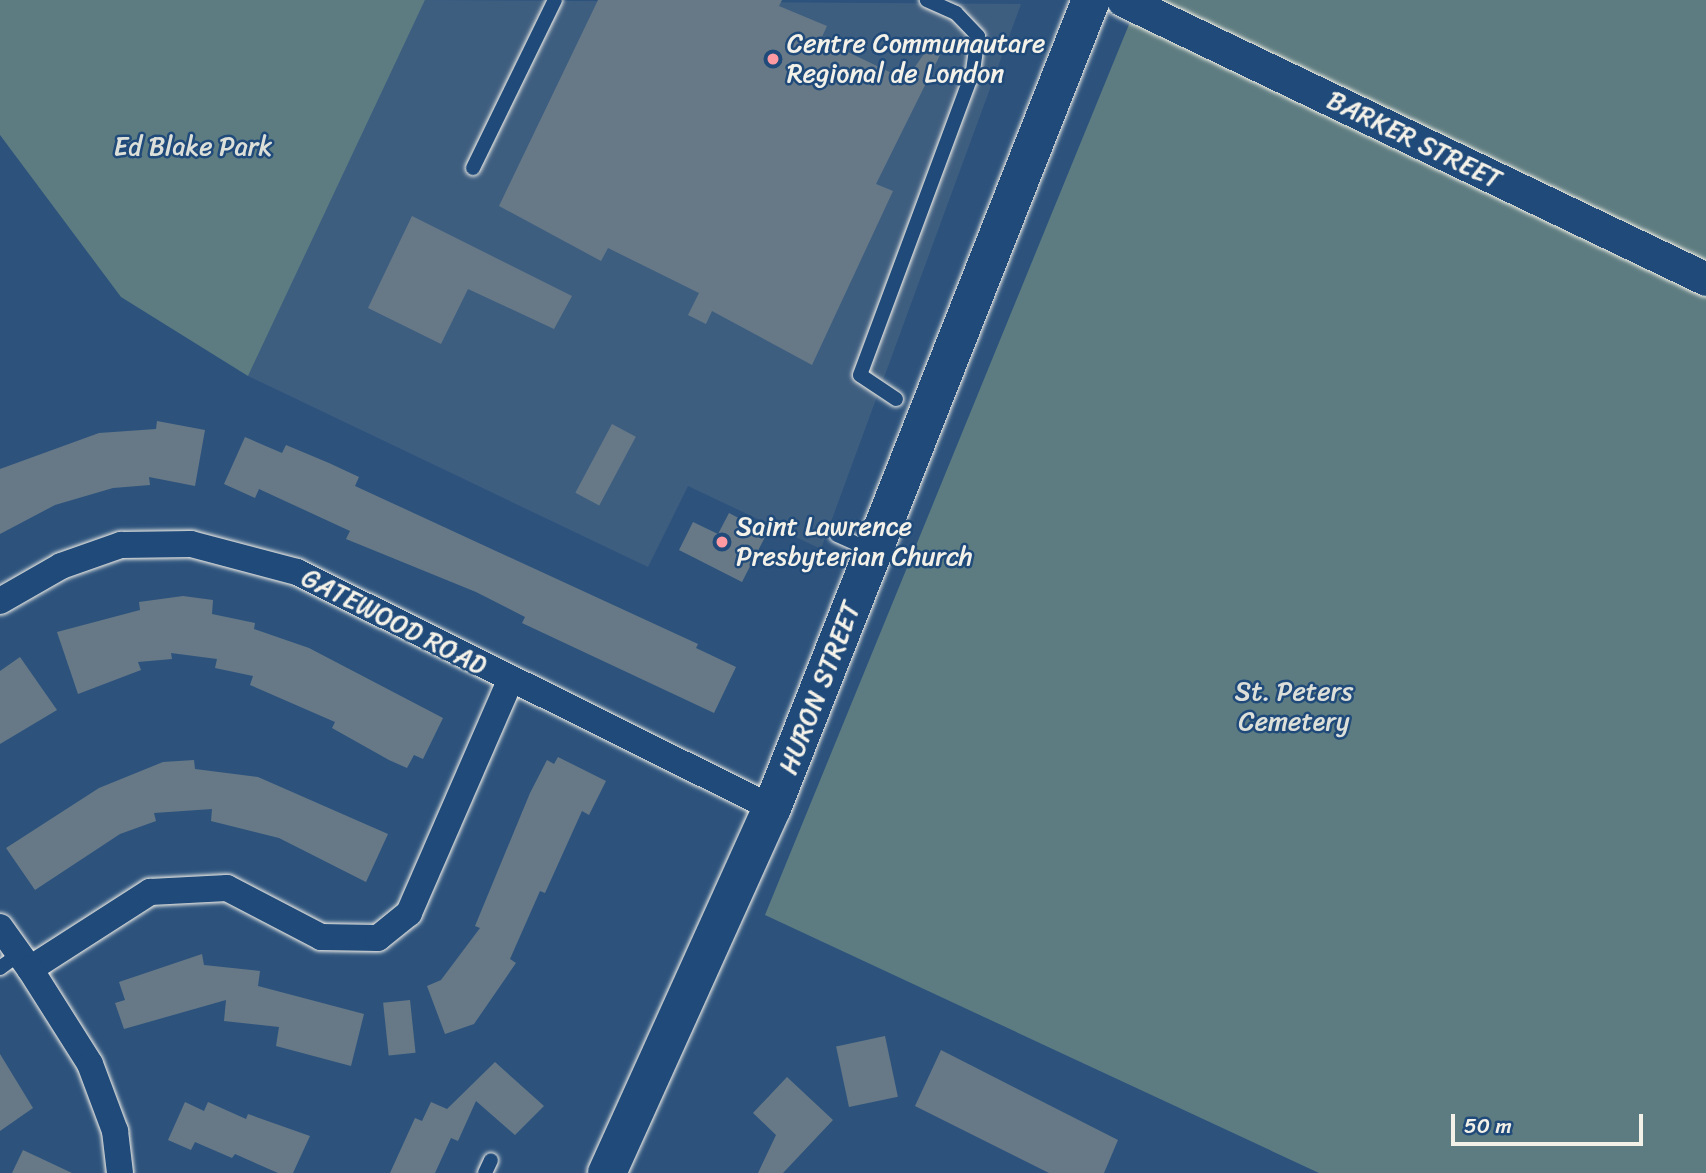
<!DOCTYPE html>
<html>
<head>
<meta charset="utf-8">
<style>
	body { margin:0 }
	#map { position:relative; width:1706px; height:1173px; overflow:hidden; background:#2d537d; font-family:Sriracha,sans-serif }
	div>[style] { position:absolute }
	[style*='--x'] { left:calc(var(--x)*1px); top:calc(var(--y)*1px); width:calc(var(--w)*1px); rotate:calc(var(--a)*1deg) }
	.built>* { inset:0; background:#3e5e80 }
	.green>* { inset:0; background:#5d7c81 }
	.building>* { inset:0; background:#677987; transform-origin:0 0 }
	.roads { filter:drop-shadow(0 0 2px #f4f1e8) drop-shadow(0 0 2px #f4f1e8) }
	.service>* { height:14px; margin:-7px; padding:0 7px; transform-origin:7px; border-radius:7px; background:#1f4a7a }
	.minor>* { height:26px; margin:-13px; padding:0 13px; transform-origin:13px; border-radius:13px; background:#1f4a7a }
	.tertiary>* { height:33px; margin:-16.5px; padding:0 16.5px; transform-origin:16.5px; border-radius:16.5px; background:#1f4a7a }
	.secondary>* { height:38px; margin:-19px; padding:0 19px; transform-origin:19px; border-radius:19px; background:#1f4a7a }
	.dots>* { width:19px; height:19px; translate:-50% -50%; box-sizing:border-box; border:4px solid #1f4a7a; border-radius:50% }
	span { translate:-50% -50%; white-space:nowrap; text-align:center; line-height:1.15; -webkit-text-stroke:5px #1f4a7a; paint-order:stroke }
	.poi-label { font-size:26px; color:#f4f1e8 }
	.left { translate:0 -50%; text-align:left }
	.street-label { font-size:26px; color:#f4f1e8 }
	.park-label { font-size:26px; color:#dddfd9 }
	.scale { position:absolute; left:1451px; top:1114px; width:192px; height:32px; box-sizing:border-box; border:4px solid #f4f1e8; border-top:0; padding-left:9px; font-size:21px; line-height:24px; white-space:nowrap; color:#f4f1e8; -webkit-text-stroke:5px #1f4a7a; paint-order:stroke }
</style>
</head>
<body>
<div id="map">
	<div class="built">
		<div style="clip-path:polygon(425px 0,1021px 4px,821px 549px,688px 486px,648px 567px,248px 376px)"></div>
	</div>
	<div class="green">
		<div style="clip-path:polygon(0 0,425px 0,248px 376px,121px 297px,0 135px)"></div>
		<div style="clip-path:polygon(1139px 0,1706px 0,1706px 1173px,1319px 1173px,765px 915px)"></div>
	</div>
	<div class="building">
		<div style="clip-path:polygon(598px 0,782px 0,779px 6px,827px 26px,821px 39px,906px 80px,930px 45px,942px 51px,876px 184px,893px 191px,812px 365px,712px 311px,706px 324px,688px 315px,699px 293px,608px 248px,601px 261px,499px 206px)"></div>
		<div style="clip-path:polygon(412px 216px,572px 296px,554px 329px,468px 289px,441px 344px,368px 308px)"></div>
		<div style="clip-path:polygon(157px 421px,205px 430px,195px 486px,149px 477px,150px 485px,113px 488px,55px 505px,0 534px,0 469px,99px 433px,156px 429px)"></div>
		<div style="left:612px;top:424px;width:27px;height:78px;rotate:28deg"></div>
		<div style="clip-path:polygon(245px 437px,282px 453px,286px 445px,329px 463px,359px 477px,355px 486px,698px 644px,696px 648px,736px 667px,714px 713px,522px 623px,525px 617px,476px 592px,346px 539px,350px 531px,259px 489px,255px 498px,224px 484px)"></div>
		<div style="clip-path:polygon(729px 513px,767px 533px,742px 582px,679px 550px,693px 522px,718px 534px)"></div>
		<div style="clip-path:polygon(183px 596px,213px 600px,212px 614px,255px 623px,254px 629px,309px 648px,443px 718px,423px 759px,414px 755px,407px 768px,389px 760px,332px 728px,335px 722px,250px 685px,253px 676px,215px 668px,217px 659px,171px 653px,172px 659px,138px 662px,141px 670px,78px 694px,57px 632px,140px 610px,139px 602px)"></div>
		<div style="clip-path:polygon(20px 657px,57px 710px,0 744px,0 671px)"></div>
		<div style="clip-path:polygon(558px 757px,606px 781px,589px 815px,582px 811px,545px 893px,540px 891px,510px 959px,516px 963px,474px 1024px,445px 1034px,427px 986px,441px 980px,480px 928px,475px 926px,530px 793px,547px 760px,554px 764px)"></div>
		<div style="clip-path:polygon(194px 760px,195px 769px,258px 777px,388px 834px,366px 882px,279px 838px,211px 821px,212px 809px,154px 813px,156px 821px,120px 834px,35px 890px,6px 848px,99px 788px,163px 762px)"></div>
		<div style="clip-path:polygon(202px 954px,204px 965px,260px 971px,258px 986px,364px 1014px,351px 1066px,276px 1046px,279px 1027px,224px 1021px,226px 1000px,124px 1029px,115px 1003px,125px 1000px,119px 982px)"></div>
		<div style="left:410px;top:1000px;width:53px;height:27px;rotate:84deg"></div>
		<div style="left:885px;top:1036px;width:62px;height:50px;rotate:78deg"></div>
		<div style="clip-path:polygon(941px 1050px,1118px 1140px,1104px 1173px,1049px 1173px,915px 1106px)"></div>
		<div style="clip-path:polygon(0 1054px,33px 1108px,0 1131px)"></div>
		<div style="clip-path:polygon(495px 1062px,544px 1106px,515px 1135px,476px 1101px,458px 1141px,451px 1138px,435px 1173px,390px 1173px,415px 1118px,422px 1121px,431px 1102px,447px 1109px)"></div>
		<div style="clip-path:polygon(787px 1077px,833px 1120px,783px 1173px,758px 1173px,776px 1135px,753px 1113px)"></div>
		<div style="clip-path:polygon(185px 1102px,204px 1111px,208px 1102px,246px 1119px,248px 1114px,310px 1136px,293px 1173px,278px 1173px,235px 1154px,232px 1158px,195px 1142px,191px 1150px,168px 1140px)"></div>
		<div style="clip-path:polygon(23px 1150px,72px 1173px,12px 1173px)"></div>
	</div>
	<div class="roads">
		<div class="service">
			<div style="--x:473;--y:168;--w:187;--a:-64"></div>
			<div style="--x:896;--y:399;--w:43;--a:-146.3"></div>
			<div style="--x:860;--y:375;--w:324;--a:-69.6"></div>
			<div style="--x:973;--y:71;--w:35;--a:-82"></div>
			<div style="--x:978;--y:36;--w:32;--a:-134"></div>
			<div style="--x:956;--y:13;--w:32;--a:-156"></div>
			<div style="--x:837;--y:535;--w:37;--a:24"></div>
			<div style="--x:0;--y:968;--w:24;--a:-36"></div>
			<div style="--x:485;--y:1173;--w:14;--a:-65"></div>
		</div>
		<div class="minor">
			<div style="--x:0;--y:601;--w:70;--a:-29.8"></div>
			<div style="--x:61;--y:566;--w:64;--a:-19.3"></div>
			<div style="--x:121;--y:545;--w:70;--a:-0.8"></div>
			<div style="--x:191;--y:544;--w:110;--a:14.8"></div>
			<div style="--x:297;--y:572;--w:530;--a:26.42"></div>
			<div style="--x:0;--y:927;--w:52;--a:54.5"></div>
			<div style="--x:30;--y:969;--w:143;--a:-32.7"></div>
			<div style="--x:150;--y:892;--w:77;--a:-3"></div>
			<div style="--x:227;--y:888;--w:106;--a:27.5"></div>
			<div style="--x:321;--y:937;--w:57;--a:1"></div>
			<div style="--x:378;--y:938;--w:40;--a:-39"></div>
			<div style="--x:409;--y:913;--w:253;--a:-66.5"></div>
			<div style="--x:30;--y:969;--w:112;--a:57.7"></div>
			<div style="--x:90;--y:1064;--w:72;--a:69.5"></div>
			<div style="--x:115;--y:1131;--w:42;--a:83.2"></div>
		</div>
		<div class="tertiary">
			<div style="--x:1123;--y:0;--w:646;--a:25.57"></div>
		</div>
		<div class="secondary">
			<div style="--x:607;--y:1173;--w:401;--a:-65.7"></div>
			<div style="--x:772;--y:808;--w:869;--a:-68.46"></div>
		</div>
	</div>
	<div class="dots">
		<div style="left:773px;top:59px;background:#ff9aa2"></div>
		<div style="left:722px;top:542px;background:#ff9aa2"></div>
	</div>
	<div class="poi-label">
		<span class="left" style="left:787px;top:59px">Centre Communautare<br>Regional de London</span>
		<span class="left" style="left:736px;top:542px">Saint Lawrence<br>Presbyterian Church</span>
	</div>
	<div class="street-label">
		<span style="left:1414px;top:140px;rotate:26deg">BARKER STREET</span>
		<span style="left:394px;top:622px;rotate:27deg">GATEWOOD ROAD</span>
		<span style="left:820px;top:688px;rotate:-69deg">HURON STREET</span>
	</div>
	<div class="park-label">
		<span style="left:193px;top:147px">Ed Blake Park</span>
		<span style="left:1294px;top:707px">St. Peters<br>Cemetery</span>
	</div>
	<div class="scale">50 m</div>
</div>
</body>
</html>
